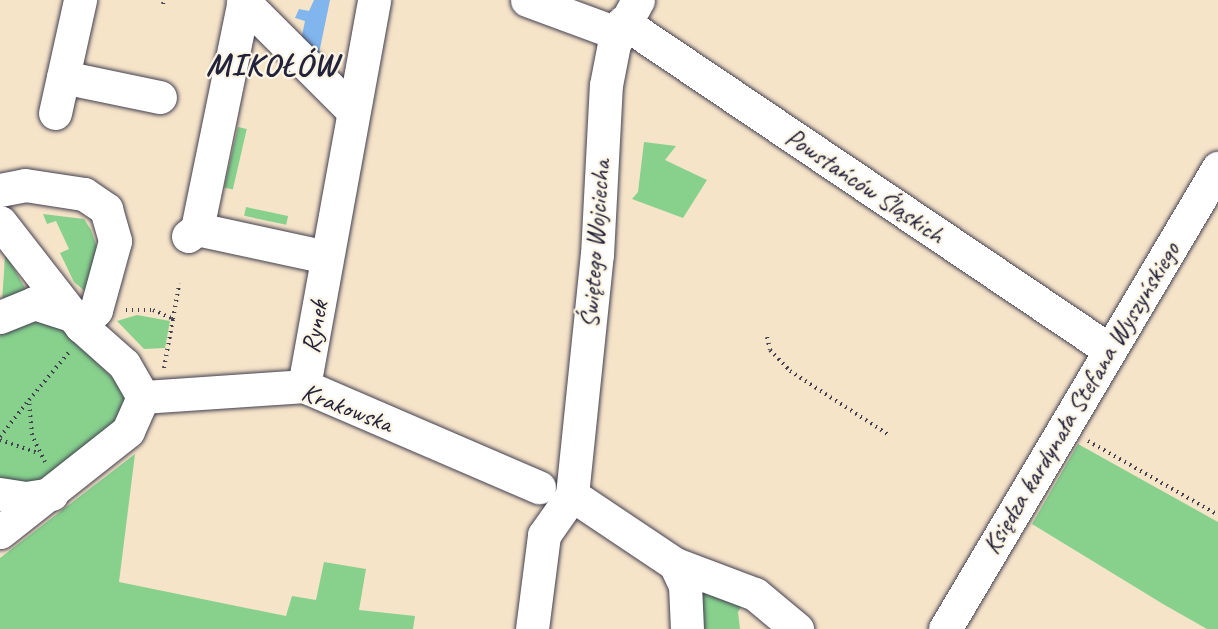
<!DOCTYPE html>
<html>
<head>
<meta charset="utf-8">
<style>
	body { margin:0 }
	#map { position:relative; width:1218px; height:629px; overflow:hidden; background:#f6e4c9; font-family:Caveat,sans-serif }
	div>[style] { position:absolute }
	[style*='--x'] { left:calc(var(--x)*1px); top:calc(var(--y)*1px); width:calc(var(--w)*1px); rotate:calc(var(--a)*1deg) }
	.green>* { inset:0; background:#87d18d; transform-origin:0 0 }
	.water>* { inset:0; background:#81b5ee }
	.path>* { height:4px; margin-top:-2px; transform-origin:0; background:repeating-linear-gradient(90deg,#423f50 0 1.5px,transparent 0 6px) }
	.roads { filter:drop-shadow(0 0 2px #423f50) drop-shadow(0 0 2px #423f50) }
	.minor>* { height:33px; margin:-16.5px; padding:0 16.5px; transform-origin:16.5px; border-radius:16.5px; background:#fff }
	span { translate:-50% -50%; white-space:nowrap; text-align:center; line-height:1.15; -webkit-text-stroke:4.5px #fcf5e5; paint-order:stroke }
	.street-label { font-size:26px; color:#22223b }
	.district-label { font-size:32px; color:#22223b; font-weight:700; letter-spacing:1.5px }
</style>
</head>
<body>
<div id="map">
	<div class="green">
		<div style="left:238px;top:127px;width:9px;height:62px;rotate:13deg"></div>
		<div style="clip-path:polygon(644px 142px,676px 146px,665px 160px,707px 180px,683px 218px,632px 199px,638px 192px)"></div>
		<div style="left:246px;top:207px;width:43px;height:9px;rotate:12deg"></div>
		<div style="clip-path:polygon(43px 214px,84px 219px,91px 230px,97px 247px,87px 293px,74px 282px,60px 253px,69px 249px,56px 221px,47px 224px)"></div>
		<div style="clip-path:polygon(6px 255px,28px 293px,2px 303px,5px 256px)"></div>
		<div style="clip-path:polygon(47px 315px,123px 388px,125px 416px,47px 484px,0 482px,0 336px,3px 330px)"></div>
		<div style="clip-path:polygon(137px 315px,170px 321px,165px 348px,144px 349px,117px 321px)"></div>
		<div style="clip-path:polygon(1078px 444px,1218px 522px,1218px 629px,1207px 629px,1163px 604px,1032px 524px)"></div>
		<div style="clip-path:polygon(135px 454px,119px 582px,286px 616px,292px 596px,316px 600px,324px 562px,366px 569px,359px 610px,415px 616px,413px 629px,0 629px,0 558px)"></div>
		<div style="clip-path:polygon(696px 587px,744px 602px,738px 612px,740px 629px,702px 629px)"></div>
	</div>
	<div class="water">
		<div style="clip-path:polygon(314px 0,330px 0,316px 68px,310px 66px,314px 48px,300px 45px,305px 21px,295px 18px,299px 9px,309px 11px)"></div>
	</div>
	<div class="path">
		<div style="--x:163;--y:4;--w:4;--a:-76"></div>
		<div style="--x:126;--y:310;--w:27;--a:0"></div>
		<div style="--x:153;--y:310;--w:22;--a:24"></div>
		<div style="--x:173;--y:319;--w:36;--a:-80"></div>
		<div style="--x:767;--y:337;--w:13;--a:77"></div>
		<div style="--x:770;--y:350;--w:29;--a:46"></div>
		<div style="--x:790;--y:371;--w:118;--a:32.9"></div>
		<div style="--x:164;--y:368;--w:50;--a:-79.6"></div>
		<div style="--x:0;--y:437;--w:46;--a:-52.1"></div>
		<div style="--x:0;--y:440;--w:40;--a:18.9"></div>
		<div style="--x:1088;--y:441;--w:150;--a:29.6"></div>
		<div style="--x:45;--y:462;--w:30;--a:-116"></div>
		<div style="--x:32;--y:435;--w:35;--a:-95"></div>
		<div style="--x:29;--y:400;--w:64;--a:-50.1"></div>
	</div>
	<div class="roads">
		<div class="minor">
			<div style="--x:527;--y:0;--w:81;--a:20.2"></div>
			<div style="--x:243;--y:1;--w:153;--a:45"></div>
			<div style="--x:623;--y:22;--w:585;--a:33.99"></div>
			<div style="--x:63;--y:77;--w:99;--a:11.7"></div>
			<div style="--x:55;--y:113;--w:116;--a:-77.5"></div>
			<div style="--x:0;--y:190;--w:25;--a:-11"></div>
			<div style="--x:25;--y:185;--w:60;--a:8.7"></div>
			<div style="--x:84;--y:194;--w:27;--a:34"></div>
			<div style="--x:106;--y:209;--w:33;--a:74"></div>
			<div style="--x:115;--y:241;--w:72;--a:105.4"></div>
			<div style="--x:96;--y:310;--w:22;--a:133"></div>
			<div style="--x:0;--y:222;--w:132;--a:52.1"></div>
			<div style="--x:81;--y:326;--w:57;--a:41.5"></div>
			<div style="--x:124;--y:364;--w:38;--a:60"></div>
			<div style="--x:143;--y:397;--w:37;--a:114"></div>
			<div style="--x:128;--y:431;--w:163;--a:141.7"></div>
			<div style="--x:197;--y:229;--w:132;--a:12.2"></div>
			<div style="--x:188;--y:236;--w:11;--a:-38"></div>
			<div style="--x:197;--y:229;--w:234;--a:-78.4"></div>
			<div style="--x:0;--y:317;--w:37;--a:-22"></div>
			<div style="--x:34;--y:303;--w:40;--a:18"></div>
			<div style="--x:304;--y:386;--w:392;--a:-79.7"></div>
			<div style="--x:143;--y:397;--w:161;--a:-3.9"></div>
			<div style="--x:304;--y:386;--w:256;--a:23.3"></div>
			<div style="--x:0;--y:494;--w:26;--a:9"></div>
			<div style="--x:26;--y:498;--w:26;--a:-9"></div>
			<div style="--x:572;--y:495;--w:241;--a:-84.1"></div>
			<div style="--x:597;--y:255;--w:170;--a:-87"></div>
			<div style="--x:606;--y:85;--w:42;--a:-79"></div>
			<div style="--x:614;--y:44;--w:50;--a:-61.4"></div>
			<div style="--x:572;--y:495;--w:124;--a:33.8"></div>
			<div style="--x:675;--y:564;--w:85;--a:20.6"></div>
			<div style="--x:755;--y:594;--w:55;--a:39.8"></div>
			<div style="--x:675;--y:564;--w:23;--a:65"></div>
			<div style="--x:685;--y:585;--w:44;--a:87.4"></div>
			<div style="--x:532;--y:629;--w:95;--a:-82.7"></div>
			<div style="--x:544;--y:535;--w:49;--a:-55"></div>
			<div style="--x:945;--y:629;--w:536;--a:-59.37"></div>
		</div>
	</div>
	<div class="street-label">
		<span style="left:865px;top:186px;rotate:34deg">Powstańców Śląskich</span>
		<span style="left:595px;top:244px;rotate:-86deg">Świętego Wojciecha</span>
		<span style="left:315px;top:327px;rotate:-80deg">Rynek</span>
		<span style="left:1081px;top:398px;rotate:-59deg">Księdza kardynała Stefana Wyszyńskiego</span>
		<span style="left:347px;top:408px;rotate:21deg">Krakowska</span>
	</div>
	<div class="district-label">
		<span style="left:272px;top:65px">MIKOŁÓW</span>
	</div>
</div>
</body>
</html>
